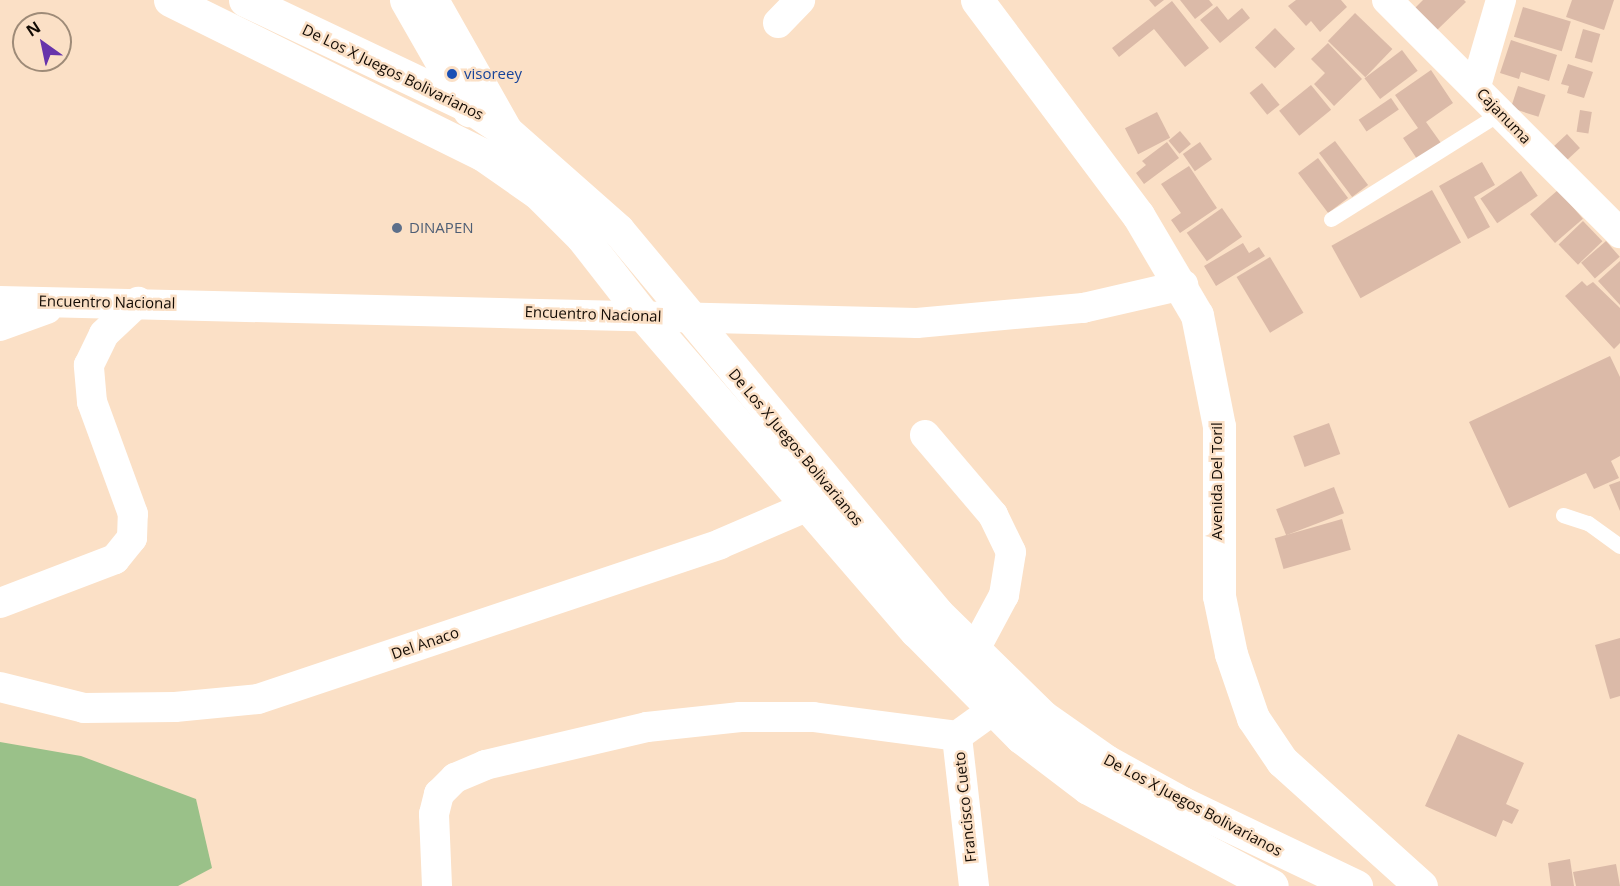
<!DOCTYPE html>
<html>
<head>
<meta charset="utf-8">
<style>
	body { margin:0 }
	#map { position:relative; width:1620px; height:886px; overflow:hidden; background:#fbe0c6; font-family:"Open Sans",sans-serif }
	div>[style] { position:absolute }
	[style*='--x'] { left:calc(var(--x)*1px); top:calc(var(--y)*1px); width:calc(var(--w)*1px); rotate:calc(var(--a)*1deg) }
	.green>* { inset:0; background:#9ac189 }
	.building>* { inset:0; background:#dbbaa8; transform-origin:0 0 }
	.lane>* { height:15px; margin:-7.5px; padding:0 7.5px; transform-origin:7.5px; border-radius:7.5px; background:#fff }
	.street>* { height:30px; margin:-15px; padding:0 15px; transform-origin:15px; border-radius:15px; background:#fff }
	.secondary>* { height:33px; margin:-16.5px; padding:0 16.5px; transform-origin:16.5px; border-radius:16.5px; background:#fff }
	.dots>* { width:16px; height:16px; translate:-50% -50%; box-sizing:border-box; border:3px solid #fbe0c6; border-radius:50% }
	span { translate:-50% -50%; white-space:nowrap; text-align:center; line-height:1.15; -webkit-text-stroke:5px #fbe0c6; paint-order:stroke }
	.street-label { font-size:15px; color:#130b04 }
	.transit-label { font-size:15px; color:#164399 }
	.left { translate:0 -50%; text-align:left }
	.service-label { font-size:15px; color:#4e5e75 }
	.north { position:absolute; left:12px; top:12px; width:60px; height:60px; box-sizing:border-box; background:#fbe0c6; border:2px solid #9e8b78; border-radius:50%; rotate:327deg; font-size:16px; font-weight:700; line-height:24px; text-align:center; color:#130b04 }
	.north::after { content:''; display:block; margin:auto; width:21px; height:27px; background:#6734ab; clip-path:polygon(50% 0,100% 100%,50% 72%,0 100%) }
</style>
</head>
<body>
<div id="map">
	<div class="green">
		<div style="clip-path:polygon(0 742px,81px 756px,196px 799px,212px 868px,178px 886px,0 886px)"></div>
	</div>
	<div class="building">
		<div style="clip-path:polygon(1149px 0,1164px 0,1155px 7px)"></div>
		<div style="clip-path:polygon(1180px 0,1209px 0,1213px 5px,1195px 19px)"></div>
		<div style="clip-path:polygon(1296px 0,1341px 0,1347px 7px,1320px 32px,1311px 21px,1306px 26px,1288px 6px)"></div>
		<div style="clip-path:polygon(1423px 0,1464px 0,1466px 2px,1436px 31px,1415px 8px)"></div>
		<div style="clip-path:polygon(1572px 0,1614px 0,1604px 30px,1566px 17px)"></div>
		<div style="clip-path:polygon(1172px 1px,1209px 48px,1185px 67px,1154px 29px,1119px 57px,1112px 48px)"></div>
		<div style="clip-path:polygon(1217px 6px,1228px 20px,1242px 8px,1250px 18px,1220px 43px,1200px 20px)"></div>
		<div style="left:1523px;top:7px;width:50px;height:31px;rotate:17deg"></div>
		<div style="left:1355px;top:13px;width:52px;height:39px;rotate:44deg"></div>
		<div style="left:1275px;top:28px;width:29px;height:28px;rotate:46deg"></div>
		<div style="left:1583px;top:29px;width:18px;height:30px;rotate:16deg"></div>
		<div style="clip-path:polygon(1511px 40px,1557px 55px,1549px 81px,1521px 72px,1519px 79px,1500px 73px)"></div>
		<div style="clip-path:polygon(1328px 43px,1362px 79px,1334px 106px,1314px 84px,1325px 73px,1311px 59px)"></div>
		<div style="left:1402px;top:50px;width:26px;height:47px;rotate:53deg"></div>
		<div style="clip-path:polygon(1568px 64px,1593px 72px,1584px 98px,1567px 93px,1569px 86px,1561px 84px)"></div>
		<div style="clip-path:polygon(1431px 70px,1453px 103px,1426px 122px,1441px 143px,1417px 159px,1403px 138px,1418px 128px,1395px 95px)"></div>
		<div style="left:1262px;top:83px;width:28px;height:16px;rotate:51deg"></div>
		<div style="left:1311px;top:85px;width:32px;height:41px;rotate:51deg"></div>
		<div style="left:1518px;top:86px;width:29px;height:23px;rotate:18deg"></div>
		<div style="left:1391px;top:98px;width:14px;height:39px;rotate:56deg"></div>
		<div style="left:1580px;top:110px;width:12px;height:22px;rotate:9deg"></div>
		<div style="left:1157px;top:112px;width:29px;height:36px;rotate:63deg"></div>
		<div style="left:1180px;top:131px;width:17px;height:15px;rotate:50deg"></div>
		<div style="left:1567px;top:134px;width:19px;height:18px;rotate:47deg"></div>
		<div style="left:1335px;top:141px;width:55px;height:20px;rotate:53deg"></div>
		<div style="clip-path:polygon(1167px 142px,1179px 158px,1144px 184px,1136px 173px,1146px 165px,1142px 161px)"></div>
		<div style="left:1200px;top:142px;width:21px;height:21px;rotate:55deg"></div>
		<div style="left:1318px;top:158px;width:50px;height:25px;rotate:53deg"></div>
		<div style="clip-path:polygon(1482px 162px,1495px 185px,1474px 197px,1490px 227px,1468px 239px,1439px 186px)"></div>
		<div style="clip-path:polygon(1189px 166px,1217px 208px,1180px 233px,1171px 220px,1181px 213px,1161px 184px)"></div>
		<div style="left:1521px;top:171px;width:30px;height:49px;rotate:56deg"></div>
		<div style="left:1432px;top:190px;width:60px;height:115px;rotate:61deg"></div>
		<div style="left:1558px;top:190px;width:38px;height:37px;rotate:49deg"></div>
		<div style="left:1222px;top:208px;width:35px;height:43px;rotate:55deg"></div>
		<div style="left:1583px;top:221px;width:28px;height:34px;rotate:46deg"></div>
		<div style="left:1606px;top:241px;width:21px;height:33px;rotate:49deg"></div>
		<div style="clip-path:polygon(1243px 243px,1249px 253px,1259px 247px,1265px 256px,1216px 286px,1204px 266px)"></div>
		<div style="left:1270px;top:257px;width:65px;height:39px;rotate:59deg"></div>
		<div style="clip-path:polygon(1620px 261px,1620px 305px,1598px 281px)"></div>
		<div style="clip-path:polygon(1582px 281px,1587px 286px,1593px 282px,1620px 308px,1620px 343px,1614px 349px,1565px 296px)"></div>
		<div style="clip-path:polygon(1610px 356px,1620px 377px,1620px 456px,1611px 461px,1619px 478px,1594px 489px,1586px 473px,1509px 508px,1469px 422px)"></div>
		<div style="left:1329px;top:423px;width:33px;height:38px;rotate:70deg"></div>
		<div style="clip-path:polygon(1620px 481px,1620px 511px,1609px 485px)"></div>
		<div style="left:1334px;top:487px;width:28px;height:62px;rotate:69deg"></div>
		<div style="left:1342px;top:519px;width:32px;height:70px;rotate:74deg"></div>
		<div style="clip-path:polygon(1620px 638px,1620px 696px,1610px 699px,1595px 645px)"></div>
		<div style="clip-path:polygon(1458px 734px,1524px 763px,1506px 804px,1519px 810px,1512px 824px,1503px 820px,1496px 837px,1425px 806px)"></div>
		<div style="clip-path:polygon(1570px 859px,1574px 886px,1551px 886px,1548px 863px)"></div>
		<div style="clip-path:polygon(1616px 864px,1620px 886px,1576px 886px,1573px 872px)"></div>
	</div>
	<div class="lane">
		<div style="--x:1331;--y:219;--w:199;--a:-32.1"></div>
		<div style="--x:1563;--y:515;--w:26;--a:18"></div>
		<div style="--x:1588;--y:523;--w:39;--a:36"></div>
	</div>
	<div class="street">
		<div style="--x:1387;--y:0;--w:330;--a:45"></div>
		<div style="--x:778;--y:23;--w:32;--a:-46"></div>
		<div style="--x:1476;--y:86;--w:90;--a:-73.8"></div>
		<div style="--x:0;--y:301;--w:917;--a:1.37"></div>
		<div style="--x:917;--y:323;--w:167;--a:-5.2"></div>
		<div style="--x:1083;--y:308;--w:103;--a:-13"></div>
		<div style="--x:0;--y:326;--w:50;--a:-19.9"></div>
		<div style="--x:925;--y:435;--w:105;--a:49.6"></div>
		<div style="--x:993;--y:515;--w:41;--a:64.1"></div>
		<div style="--x:1011;--y:552;--w:44;--a:99.2"></div>
		<div style="--x:1004;--y:595;--w:64;--a:118.2"></div>
		<div style="--x:0;--y:603;--w:123;--a:-20.9"></div>
		<div style="--x:115;--y:559;--w:27;--a:-51"></div>
		<div style="--x:132;--y:538;--w:24;--a:-88"></div>
		<div style="--x:133;--y:514;--w:119;--a:-110.1"></div>
		<div style="--x:92;--y:402;--w:37;--a:-95"></div>
		<div style="--x:89;--y:365;--w:34;--a:-64"></div>
		<div style="--x:104;--y:334;--w:47;--a:-43.3"></div>
		<div style="--x:0;--y:687;--w:87;--a:14"></div>
		<div style="--x:84;--y:708;--w:91;--a:-0.6"></div>
		<div style="--x:175;--y:707;--w:83;--a:-5.5"></div>
		<div style="--x:258;--y:699;--w:487;--a:-18.5"></div>
		<div style="--x:720;--y:544;--w:119;--a:-23.3"></div>
		<div style="--x:437;--y:886;--w:72;--a:-92.4"></div>
		<div style="--x:434;--y:814;--w:21;--a:-76"></div>
		<div style="--x:439;--y:794;--w:23;--a:-45"></div>
		<div style="--x:455;--y:778;--w:33;--a:-23"></div>
		<div style="--x:485;--y:765;--w:166;--a:-13.2"></div>
		<div style="--x:647;--y:727;--w:94;--a:-6.1"></div>
		<div style="--x:740;--y:717;--w:73;--a:0"></div>
		<div style="--x:813;--y:717;--w:145;--a:7.5"></div>
		<div style="--x:974;--y:886;--w:151;--a:-96.5"></div>
		<div style="--x:957;--y:736;--w:44;--a:-35.8"></div>
	</div>
	<div class="secondary">
		<div style="--x:170;--y:0;--w:348;--a:26.3"></div>
		<div style="--x:482;--y:154;--w:68;--a:34.9"></div>
		<div style="--x:538;--y:193;--w:62;--a:45"></div>
		<div style="--x:582;--y:237;--w:99;--a:52"></div>
		<div style="--x:643;--y:315;--w:418;--a:49.2"></div>
		<div style="--x:916;--y:631;--w:149;--a:45.3"></div>
		<div style="--x:1021;--y:737;--w:84;--a:37.3"></div>
		<div style="--x:1088;--y:788;--w:208;--a:28"></div>
		<div style="--x:245;--y:0;--w:247;--a:25.4"></div>
		<div style="--x:468;--y:106;--w:47;--a:33.7"></div>
		<div style="--x:507;--y:132;--w:148;--a:41.4"></div>
		<div style="--x:618;--y:230;--w:498;--a:50.2"></div>
		<div style="--x:937;--y:613;--w:147;--a:44.4"></div>
		<div style="--x:1042;--y:716;--w:78;--a:35.1"></div>
		<div style="--x:1106;--y:761;--w:87;--a:28.9"></div>
		<div style="--x:1182;--y:803;--w:193;--a:25.5"></div>
		<div style="--x:406;--y:0;--w:127;--a:60.2"></div>
		<div style="--x:432;--y:0;--w:148;--a:60.5"></div>
		<div style="--x:977;--y:0;--w:269;--a:53.2"></div>
		<div style="--x:1138;--y:215;--w:116;--a:59.5"></div>
		<div style="--x:1197;--y:315;--w:113;--a:78.8"></div>
		<div style="--x:1219;--y:426;--w:170;--a:90"></div>
		<div style="--x:1219;--y:596;--w:59;--a:78.3"></div>
		<div style="--x:1231;--y:654;--w:68;--a:71"></div>
		<div style="--x:1253;--y:718;--w:52;--a:56"></div>
		<div style="--x:1282;--y:761;--w:187;--a:42"></div>
	</div>
	<div class="dots">
		<div style="left:452px;top:74px;background:#1a4fb4"></div>
		<div style="left:397px;top:228px;background:#5c6f8a"></div>
	</div>
	<div class="street-label">
		<span style="left:393px;top:72px;rotate:26deg">De Los X Juegos Bolivarianos</span>
		<span style="left:1504px;top:116px;rotate:46deg">Cajanuma</span>
		<span style="left:107px;top:302px;rotate:1deg">Encuentro Nacional</span>
		<span style="left:593px;top:314px;rotate:2deg">Encuentro Nacional</span>
		<span style="left:796px;top:447px;rotate:50deg">De Los X Juegos Bolivarianos</span>
		<span style="left:1217px;top:481px;rotate:-90deg">Avenida Del Toril</span>
		<span style="left:425px;top:643px;rotate:-19deg">Del Anaco</span>
		<span style="left:1193px;top:805px;rotate:28deg">De Los X Juegos Bolivarianos</span>
		<span style="left:965px;top:807px;rotate:-96deg">Francisco Cueto</span>
	</div>
	<div class="transit-label">
		<span class="left" style="left:464px;top:74px">visoreey</span>
	</div>
	<div class="service-label">
		<span class="left" style="left:409px;top:228px">DINAPEN</span>
	</div>
	<div class="north">N</div>
</div>
</body>
</html>
